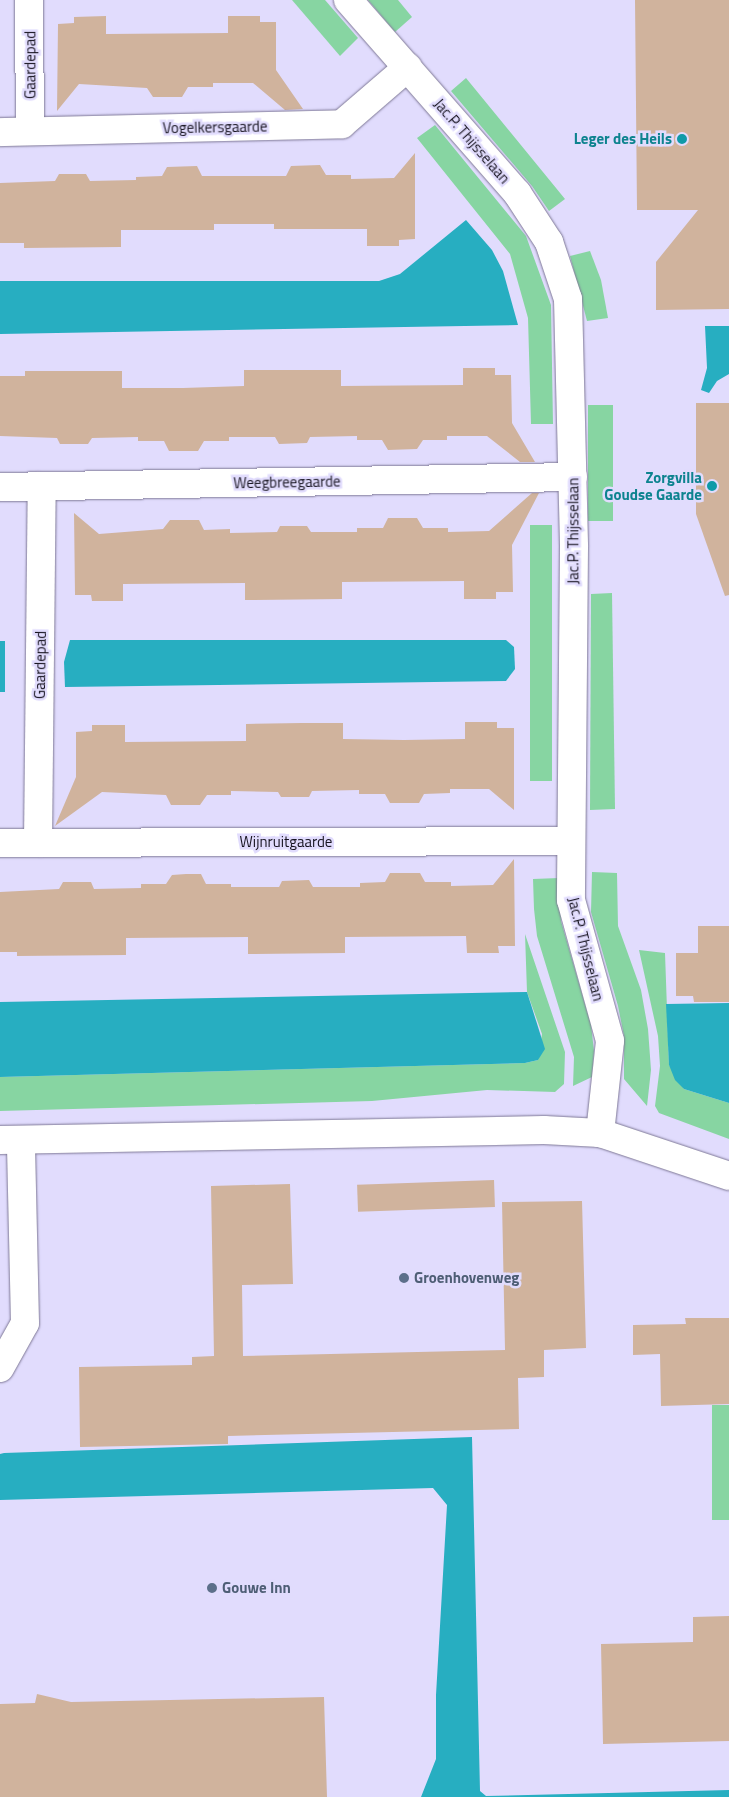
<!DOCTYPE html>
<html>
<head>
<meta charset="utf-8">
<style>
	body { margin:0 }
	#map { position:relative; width:729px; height:1797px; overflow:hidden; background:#e1dcfd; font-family:"Titillium Web",sans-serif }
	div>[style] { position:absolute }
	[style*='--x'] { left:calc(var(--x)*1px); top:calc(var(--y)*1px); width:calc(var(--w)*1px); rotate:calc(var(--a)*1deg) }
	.green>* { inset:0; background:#87d5a2; transform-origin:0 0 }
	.water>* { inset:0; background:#27aec1; transform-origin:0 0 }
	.building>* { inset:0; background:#d0b39d; transform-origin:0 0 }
	.roads { filter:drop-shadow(0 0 1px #7e7896) drop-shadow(0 0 1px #7e7896) }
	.minor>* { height:28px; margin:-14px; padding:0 14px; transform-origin:14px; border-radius:14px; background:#fff }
	.dots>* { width:14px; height:14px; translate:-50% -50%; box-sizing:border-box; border:2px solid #e1dcfd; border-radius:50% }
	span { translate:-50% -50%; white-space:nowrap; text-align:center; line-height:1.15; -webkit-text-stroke:5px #e1dcfd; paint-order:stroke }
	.street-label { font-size:15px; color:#171420 }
	.culture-label { font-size:15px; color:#0d838f; font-weight:700 }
	.right { translate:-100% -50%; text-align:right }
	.service-label { font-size:15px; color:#4e5e75; font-weight:700 }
	.left { translate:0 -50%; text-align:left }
</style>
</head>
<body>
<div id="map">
	<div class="green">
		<div style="clip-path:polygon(292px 0,325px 0,358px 38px,340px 56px)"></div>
		<div style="clip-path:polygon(368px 0,398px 0,412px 17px,395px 32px)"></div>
		<div style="clip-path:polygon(466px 78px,565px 199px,549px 211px,532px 186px,451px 91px)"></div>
		<div style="clip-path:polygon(435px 125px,526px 236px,551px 305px,553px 424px,531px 424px,528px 318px,510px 254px,417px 138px)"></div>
		<div style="clip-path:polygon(590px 251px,601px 280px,608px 318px,587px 321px,570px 256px)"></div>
		<div style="left:588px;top:405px;width:25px;height:116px"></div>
		<div style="left:530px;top:525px;width:22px;height:256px"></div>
		<div style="clip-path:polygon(612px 593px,615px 809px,590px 810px,591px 594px)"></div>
		<div style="clip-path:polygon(592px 872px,617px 873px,618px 926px,641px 990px,648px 1029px,651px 1070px,647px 1106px,624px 1079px,624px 1036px,618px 1006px,591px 912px)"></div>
		<div style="clip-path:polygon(559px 878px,561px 921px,591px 1025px,594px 1051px,592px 1077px,573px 1086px,574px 1057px,537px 936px,534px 909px,533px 879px)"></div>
		<div style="clip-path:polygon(525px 934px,565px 1052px,564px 1084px,555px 1092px,487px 1090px,372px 1101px,0 1111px,0 1077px,525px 1063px,538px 1060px,542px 1034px,527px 992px)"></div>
		<div style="clip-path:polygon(639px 950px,665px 953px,669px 1065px,684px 1089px,729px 1103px,729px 1139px,659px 1113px,655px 1106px,660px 1066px,658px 1036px)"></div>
		<div style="left:712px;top:1405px;width:17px;height:115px"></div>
	</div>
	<div class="water">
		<div style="clip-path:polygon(466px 220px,492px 250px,503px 271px,518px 325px,0 334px,0 281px,379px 281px,400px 274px)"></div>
		<div style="clip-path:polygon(705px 326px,729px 326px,729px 374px,717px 381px,709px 393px,701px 390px,707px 368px)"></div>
		<div style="clip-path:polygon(70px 640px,506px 640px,514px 647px,515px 669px,506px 681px,65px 687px,64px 662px)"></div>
		<div style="left:0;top:641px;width:5px;height:51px"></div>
		<div style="clip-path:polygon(527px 992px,545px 1049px,538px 1060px,525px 1063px,0 1077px,0 1002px)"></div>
		<div style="clip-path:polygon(729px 1003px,729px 1103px,684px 1089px,675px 1080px,669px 1065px,666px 1004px)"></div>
		<div style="clip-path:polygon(472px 1437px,480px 1791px,486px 1796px,729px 1790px,729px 1797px,421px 1797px,436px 1759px,436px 1695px,447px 1505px,433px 1488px,0 1500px,0 1454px,4px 1453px)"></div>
	</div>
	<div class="building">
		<div style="clip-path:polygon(635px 0,729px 0,729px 309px,656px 310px,656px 262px,698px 210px,637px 210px)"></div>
		<div style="clip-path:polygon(106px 16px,106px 34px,228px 33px,228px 16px,260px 16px,260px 22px,276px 22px,276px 70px,303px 109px,285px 110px,253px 83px,213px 83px,213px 87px,188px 87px,182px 97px,153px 97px,147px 88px,79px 84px,57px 111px,58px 24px,74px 23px,74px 17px)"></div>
		<div style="clip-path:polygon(415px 153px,415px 239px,399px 240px,399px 246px,367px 246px,367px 229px,274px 229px,274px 224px,214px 224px,214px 230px,121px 230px,121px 247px,24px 248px,24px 243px,0 243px,0 183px,55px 181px,59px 174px,86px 174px,90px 181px,136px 180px,136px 177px,162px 176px,167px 167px,197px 166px,202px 176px,286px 176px,291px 166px,320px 165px,326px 175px,351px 175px,351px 179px,394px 178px)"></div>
		<div style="clip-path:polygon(463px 368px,495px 368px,495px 375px,511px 375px,512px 423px,535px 462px,520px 462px,487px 436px,447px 436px,447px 440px,423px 440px,417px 449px,388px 450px,382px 440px,357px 440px,357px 436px,310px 437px,307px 443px,279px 444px,275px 437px,229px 437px,229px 441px,204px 441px,198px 451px,169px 451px,164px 441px,138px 441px,138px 437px,92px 438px,88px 444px,60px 444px,57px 438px,0 436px,0 376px,25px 376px,25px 371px,122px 371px,122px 388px,183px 388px,244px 386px,244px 370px,341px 370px,341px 386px,463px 385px)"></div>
		<div style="clip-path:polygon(696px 403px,729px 403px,729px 595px,725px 596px,696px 514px)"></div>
		<div style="clip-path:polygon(532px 493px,539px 493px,512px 545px,513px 592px,496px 592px,496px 599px,464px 599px,464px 581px,342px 582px,342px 599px,245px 600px,245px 583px,123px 584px,123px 601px,92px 601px,91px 595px,75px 595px,74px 513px,99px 534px,163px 529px,170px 520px,199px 520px,204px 530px,230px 529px,230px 533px,277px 532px,280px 526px,307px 526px,311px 532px,357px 532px,357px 528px,383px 528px,388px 518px,417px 518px,423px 528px,448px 528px,448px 532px,489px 531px)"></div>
		<div style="clip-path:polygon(465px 722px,497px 722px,497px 728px,514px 728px,514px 810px,489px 789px,450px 789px,450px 793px,424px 794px,419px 803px,390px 803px,385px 794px,359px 794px,359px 790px,312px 791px,309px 797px,281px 797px,278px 792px,231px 791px,231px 795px,207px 795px,200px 805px,171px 805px,166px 795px,102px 792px,55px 826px,76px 777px,76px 732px,92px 731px,92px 725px,125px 725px,125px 742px,246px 741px,246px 724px,302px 723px,343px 723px,343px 739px,404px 740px,465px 739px)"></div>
		<div style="clip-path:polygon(514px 859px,515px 946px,498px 946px,499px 953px,467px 953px,466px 936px,345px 937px,345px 953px,248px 954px,248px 937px,126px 938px,126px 955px,17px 956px,17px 952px,0 952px,0 892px,59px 889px,63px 882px,91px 882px,94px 889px,141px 888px,141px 884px,166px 884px,172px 875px,186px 874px,201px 874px,206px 884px,231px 884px,231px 887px,279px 887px,282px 881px,309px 880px,313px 887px,360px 887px,360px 883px,385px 882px,390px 873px,420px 873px,425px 882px,451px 882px,451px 886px,493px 885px)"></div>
		<div style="clip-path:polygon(698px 926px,729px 926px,729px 1002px,694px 1002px,693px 996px,676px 996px,676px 953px,698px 953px)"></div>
		<div style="left:494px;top:1180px;width:27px;height:137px;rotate:88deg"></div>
		<div style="clip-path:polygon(290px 1184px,293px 1284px,242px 1285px,243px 1356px,505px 1350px,502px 1202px,582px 1201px,586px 1348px,544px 1350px,544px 1377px,518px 1378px,519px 1429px,228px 1436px,228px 1444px,80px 1447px,79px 1367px,192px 1365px,192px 1357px,214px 1356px,211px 1186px)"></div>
		<div style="clip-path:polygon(685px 1318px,729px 1318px,729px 1404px,661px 1406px,660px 1354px,633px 1355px,633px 1325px,686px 1324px)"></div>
		<div style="clip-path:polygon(729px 1616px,729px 1741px,603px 1744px,601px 1644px,693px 1642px,693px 1617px)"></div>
		<div style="clip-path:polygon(37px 1694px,71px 1702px,324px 1697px,327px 1797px,0 1797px,0 1704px,35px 1703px)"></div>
	</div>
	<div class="roads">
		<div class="minor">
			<div style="--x:29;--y:0;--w:131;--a:89.6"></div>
			<div style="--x:348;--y:0;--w:257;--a:48.8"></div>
			<div style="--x:517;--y:193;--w:59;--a:56.9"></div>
			<div style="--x:549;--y:242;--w:60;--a:71.6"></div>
			<div style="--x:568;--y:299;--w:248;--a:88.6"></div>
			<div style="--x:574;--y:547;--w:353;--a:90.5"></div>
			<div style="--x:571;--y:900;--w:146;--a:74.5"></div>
			<div style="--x:610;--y:1041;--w:93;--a:96.2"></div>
			<div style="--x:0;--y:132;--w:342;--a:-1.3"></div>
			<div style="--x:342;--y:124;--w:87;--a:-40.8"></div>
			<div style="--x:0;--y:487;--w:573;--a:-1"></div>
			<div style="--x:0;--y:843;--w:571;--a:-0.2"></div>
			<div style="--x:38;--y:843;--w:357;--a:-89.4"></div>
			<div style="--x:0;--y:1140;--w:544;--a:-1.05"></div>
			<div style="--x:544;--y:1130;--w:56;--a:3.1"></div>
			<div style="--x:600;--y:1133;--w:136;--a:18.4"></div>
			<div style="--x:0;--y:1368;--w:51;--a:-60.9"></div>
			<div style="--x:25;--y:1323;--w:183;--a:-91.3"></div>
		</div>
	</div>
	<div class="dots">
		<div style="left:682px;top:139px;background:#0f9aa8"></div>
		<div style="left:712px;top:486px;background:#0f9aa8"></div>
		<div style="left:404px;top:1278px;background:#5c6f8a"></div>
		<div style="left:212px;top:1588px;background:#5c6f8a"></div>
	</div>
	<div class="street-label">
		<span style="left:30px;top:65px;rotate:-90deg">Gaardepad</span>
		<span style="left:215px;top:127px;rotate:-1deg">Vogelkersgaarde</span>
		<span style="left:472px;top:141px;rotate:49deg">Jac.P. Thijsselaan</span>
		<span style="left:287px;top:482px;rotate:-1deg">Weegbreegaarde</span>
		<span style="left:573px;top:531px;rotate:-90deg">Jac.P. Thijsselaan</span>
		<span style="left:40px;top:665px;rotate:-89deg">Gaardepad</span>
		<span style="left:286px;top:842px">Wijnruitgaarde</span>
		<span style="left:586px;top:949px;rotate:76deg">Jac.P. Thijsselaan</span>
	</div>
	<div class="culture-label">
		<span class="right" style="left:672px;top:139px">Leger des Heils</span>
		<span class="right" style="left:702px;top:486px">Zorgvilla<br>Goudse Gaarde</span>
	</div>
	<div class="service-label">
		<span class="left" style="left:414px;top:1278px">Groenhovenweg</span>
		<span class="left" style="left:222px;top:1588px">Gouwe Inn</span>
	</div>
</div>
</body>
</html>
